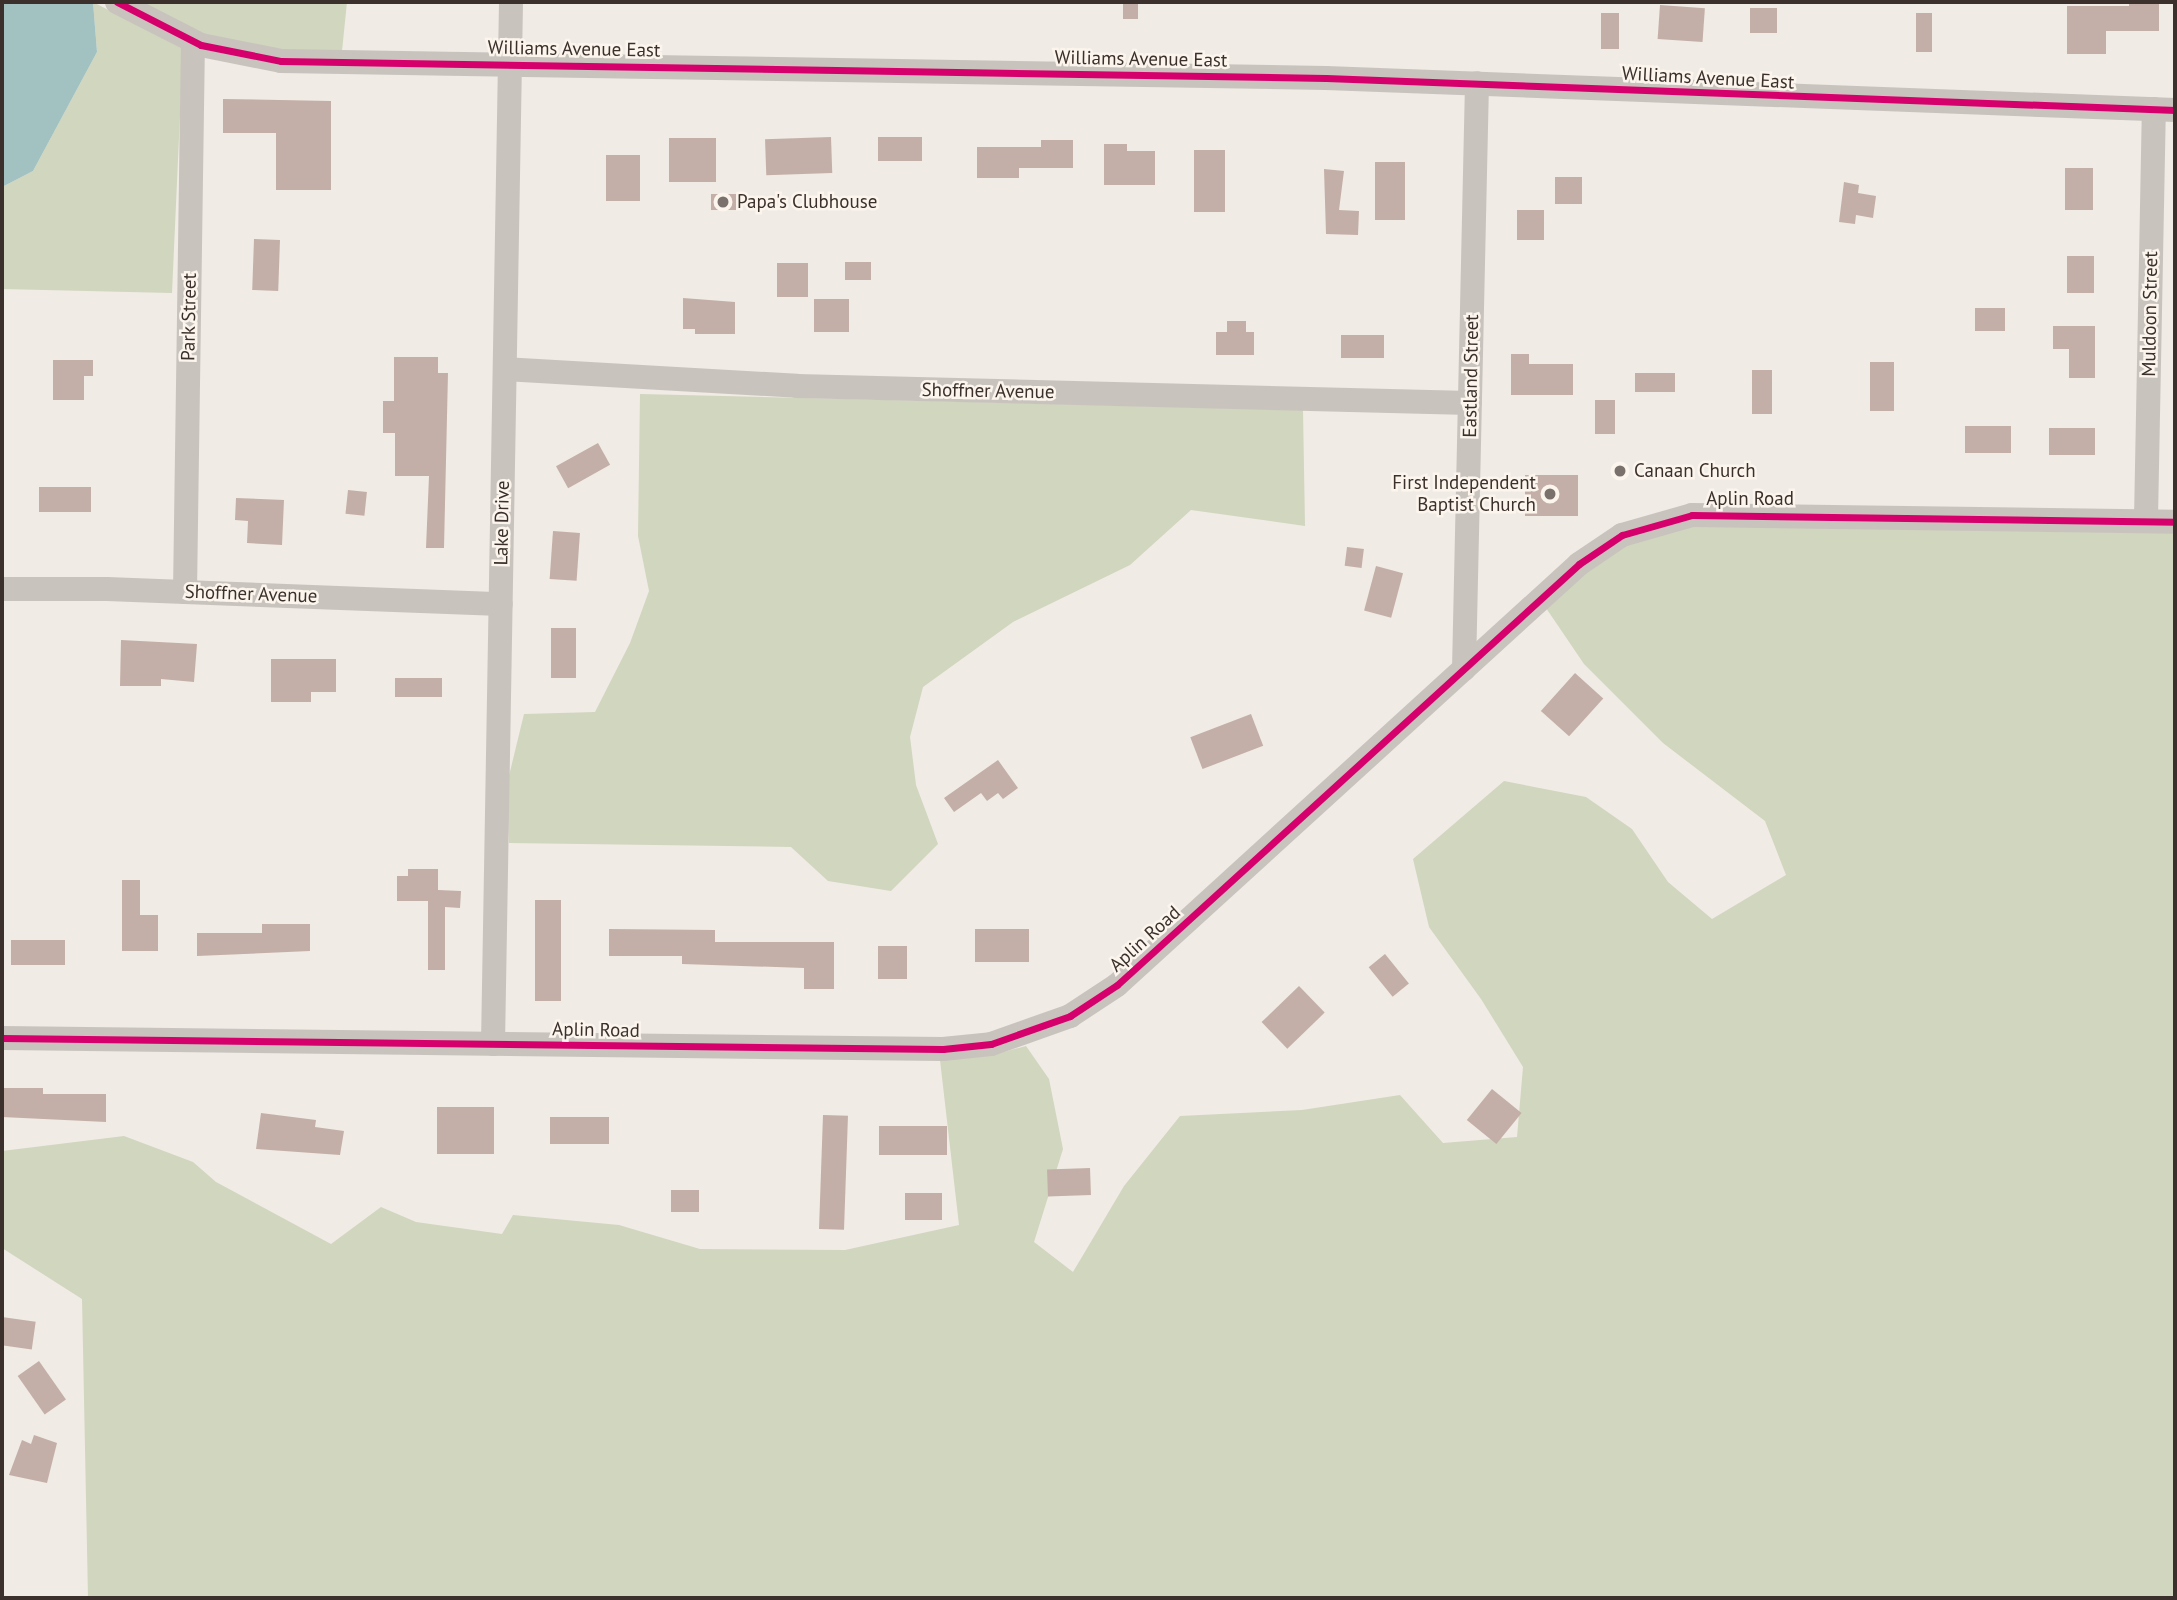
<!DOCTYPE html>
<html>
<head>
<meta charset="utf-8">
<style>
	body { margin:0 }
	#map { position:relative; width:2177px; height:1600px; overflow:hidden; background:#f0ebe5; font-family:"PT Sans",sans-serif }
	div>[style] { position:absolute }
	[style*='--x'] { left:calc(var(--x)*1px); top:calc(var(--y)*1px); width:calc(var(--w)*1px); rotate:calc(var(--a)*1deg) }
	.green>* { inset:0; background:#d1d6bf }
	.water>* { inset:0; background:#a1c2c1 }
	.building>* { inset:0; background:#c3afa7; transform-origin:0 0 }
	.minor>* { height:24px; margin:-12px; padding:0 12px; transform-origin:12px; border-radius:12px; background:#c9c3be }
	.cycleway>* { height:7px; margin:-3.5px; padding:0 3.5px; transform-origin:3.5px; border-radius:3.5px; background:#d6006c }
	.dots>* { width:19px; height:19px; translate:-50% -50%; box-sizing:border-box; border:4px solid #fbf5ee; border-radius:50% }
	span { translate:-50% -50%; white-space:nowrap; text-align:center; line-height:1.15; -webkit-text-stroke:5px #fbf5ee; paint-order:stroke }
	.street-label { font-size:19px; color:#3b302b }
	.poi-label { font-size:19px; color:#3b302b }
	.left { translate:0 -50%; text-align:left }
	.right { translate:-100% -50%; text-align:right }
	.frame { position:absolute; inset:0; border:4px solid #3b302b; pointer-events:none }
</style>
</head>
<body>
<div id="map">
	<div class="green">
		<div style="clip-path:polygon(93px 2px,183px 49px,172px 293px,2px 289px,2px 187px,33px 171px,97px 52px)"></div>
		<div style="clip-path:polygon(139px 2px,347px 2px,342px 51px,282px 50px,203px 34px)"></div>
		<div style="clip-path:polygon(640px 394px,1303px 410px,1305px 526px,1191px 510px,1130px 565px,1013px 622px,923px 687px,910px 737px,916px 785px,938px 844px,891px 891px,828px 881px,791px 847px,509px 843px,507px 784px,524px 714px,595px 712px,630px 643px,649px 591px,638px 536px)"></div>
		<div style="clip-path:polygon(1693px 526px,2175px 533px,2175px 1598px,88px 1598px,82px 1299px,2px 1248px,2px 1151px,124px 1136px,193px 1162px,216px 1182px,331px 1244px,381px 1207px,416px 1222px,502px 1234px,513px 1215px,619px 1225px,700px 1249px,845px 1250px,959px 1225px,940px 1060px,992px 1055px,1026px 1046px,1049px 1079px,1063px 1149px,1034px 1242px,1073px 1272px,1124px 1186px,1180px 1116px,1302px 1110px,1400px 1095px,1443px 1143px,1517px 1137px,1523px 1067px,1481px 999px,1429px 927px,1413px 859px,1504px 781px,1586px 797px,1632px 829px,1668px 882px,1712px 919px,1786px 875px,1765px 821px,1663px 743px,1584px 664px,1546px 608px,1585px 573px,1626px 545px)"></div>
	</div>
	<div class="water">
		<div style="clip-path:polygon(2px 2px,93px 2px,97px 52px,33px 171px,2px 187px)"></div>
	</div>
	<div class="building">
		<div style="left:1123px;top:2px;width:15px;height:17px"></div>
		<div style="clip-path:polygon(2129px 2px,2159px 2px,2159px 31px,2106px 31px,2106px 54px,2067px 54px,2067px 6px,2129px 6px)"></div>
		<div style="left:1660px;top:5px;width:45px;height:34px;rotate:4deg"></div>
		<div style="left:1750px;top:8px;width:27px;height:25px"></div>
		<div style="left:1601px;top:13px;width:18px;height:36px"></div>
		<div style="left:1916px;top:13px;width:16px;height:39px"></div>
		<div style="clip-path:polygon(223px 99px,331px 101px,331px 190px,276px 190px,276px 133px,223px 133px)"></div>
		<div style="left:831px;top:137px;width:36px;height:66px;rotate:88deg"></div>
		<div style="left:878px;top:137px;width:44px;height:24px"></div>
		<div style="left:669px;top:138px;width:47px;height:44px"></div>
		<div style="clip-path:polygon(1041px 140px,1073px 140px,1073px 168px,1019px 168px,1019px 178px,977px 178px,977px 147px,1041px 147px)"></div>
		<div style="clip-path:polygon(1104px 144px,1127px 144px,1127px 151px,1155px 151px,1155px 185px,1104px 185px)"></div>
		<div style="left:1194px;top:150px;width:31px;height:62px"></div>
		<div style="left:606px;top:155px;width:34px;height:46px"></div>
		<div style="left:1375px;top:162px;width:30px;height:58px"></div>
		<div style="left:2065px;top:168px;width:28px;height:42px"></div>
		<div style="clip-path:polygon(1324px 169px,1344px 171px,1339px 210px,1359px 211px,1358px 235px,1326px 234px)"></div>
		<div style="left:1555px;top:177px;width:27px;height:27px"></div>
		<div style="clip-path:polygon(1844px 182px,1859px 185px,1858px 193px,1876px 196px,1873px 218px,1856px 215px,1855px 224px,1839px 222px)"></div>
		<div style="left:711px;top:194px;width:25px;height:16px"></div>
		<div style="left:1517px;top:210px;width:27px;height:30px"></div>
		<div style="left:254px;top:239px;width:26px;height:51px;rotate:2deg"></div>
		<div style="left:2067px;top:256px;width:27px;height:37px"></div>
		<div style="left:845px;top:262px;width:26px;height:18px"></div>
		<div style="left:777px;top:263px;width:31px;height:34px"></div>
		<div style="clip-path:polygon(683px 298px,735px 302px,735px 334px,695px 334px,695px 329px,683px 329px)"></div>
		<div style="left:814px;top:299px;width:35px;height:33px"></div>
		<div style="left:1975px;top:308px;width:30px;height:23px"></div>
		<div style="clip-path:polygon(1227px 321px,1246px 321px,1246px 332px,1254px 332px,1254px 355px,1216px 355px,1216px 332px,1227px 332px)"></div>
		<div style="clip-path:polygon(2053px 326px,2095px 326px,2095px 378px,2069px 378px,2069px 349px,2053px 349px)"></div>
		<div style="left:1341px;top:335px;width:43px;height:23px"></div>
		<div style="clip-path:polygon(1511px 354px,1529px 354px,1529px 364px,1573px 364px,1573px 395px,1511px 395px)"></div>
		<div style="clip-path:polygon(394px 357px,438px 357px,438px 373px,448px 373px,444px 548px,426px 548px,429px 476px,395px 476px,395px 433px,383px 433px,383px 401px,394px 401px)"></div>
		<div style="clip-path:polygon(53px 360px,93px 360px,93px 376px,84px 376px,84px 400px,53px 400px)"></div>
		<div style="left:1870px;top:362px;width:24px;height:49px"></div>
		<div style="left:1752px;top:370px;width:20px;height:44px"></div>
		<div style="left:1635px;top:373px;width:40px;height:19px"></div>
		<div style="left:1595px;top:400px;width:20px;height:34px"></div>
		<div style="left:1965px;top:426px;width:46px;height:27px"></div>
		<div style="left:2049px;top:428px;width:46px;height:27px"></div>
		<div style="left:598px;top:443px;width:25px;height:48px;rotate:61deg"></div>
		<div style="left:1525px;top:475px;width:53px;height:41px"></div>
		<div style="left:39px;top:487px;width:52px;height:25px"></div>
		<div style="left:348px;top:490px;width:19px;height:24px;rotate:6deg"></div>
		<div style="clip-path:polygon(236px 498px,284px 500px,282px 545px,247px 543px,248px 521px,235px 520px)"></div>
		<div style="left:553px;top:531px;width:27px;height:48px;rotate:4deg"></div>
		<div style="left:1347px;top:547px;width:17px;height:19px;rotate:7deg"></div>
		<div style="left:1376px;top:566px;width:28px;height:46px;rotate:15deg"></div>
		<div style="left:551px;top:628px;width:25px;height:50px"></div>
		<div style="clip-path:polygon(121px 640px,197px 644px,194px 682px,161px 679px,161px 686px,120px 686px)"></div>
		<div style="clip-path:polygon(271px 659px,336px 659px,336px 692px,311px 692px,311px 702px,271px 702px)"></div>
		<div style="left:1575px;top:673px;width:38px;height:51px;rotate:42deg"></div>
		<div style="left:395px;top:678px;width:47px;height:19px"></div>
		<div style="left:1251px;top:714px;width:34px;height:65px;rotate:69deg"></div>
		<div style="clip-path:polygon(998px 760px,1018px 788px,1003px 799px,998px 793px,987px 801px,981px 793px,954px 812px,944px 798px)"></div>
		<div style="clip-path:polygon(408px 869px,438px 869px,438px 890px,461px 891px,460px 908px,445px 907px,445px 970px,428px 970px,428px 901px,397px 901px,397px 876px,408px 876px)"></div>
		<div style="clip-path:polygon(122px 880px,140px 880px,140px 915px,158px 915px,158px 951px,122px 951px)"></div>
		<div style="left:535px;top:900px;width:26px;height:101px"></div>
		<div style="clip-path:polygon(262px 924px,310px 924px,310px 951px,197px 956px,197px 933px,262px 933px)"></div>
		<div style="clip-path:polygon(609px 929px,715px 930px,715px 942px,834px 942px,834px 989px,804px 989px,804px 968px,682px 964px,682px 956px,609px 956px)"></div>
		<div style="left:975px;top:929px;width:54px;height:33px"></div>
		<div style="left:11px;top:940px;width:54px;height:25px"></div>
		<div style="left:878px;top:946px;width:29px;height:33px"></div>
		<div style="left:1385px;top:954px;width:38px;height:21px;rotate:51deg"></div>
		<div style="left:1299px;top:986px;width:37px;height:52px;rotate:46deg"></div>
		<div style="clip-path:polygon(2px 1088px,43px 1088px,43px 1094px,106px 1094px,106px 1122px,2px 1117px)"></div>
		<div style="left:1492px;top:1089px;width:38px;height:40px;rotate:39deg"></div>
		<div style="left:437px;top:1107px;width:57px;height:47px"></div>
		<div style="clip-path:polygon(261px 1113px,316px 1120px,315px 1127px,344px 1131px,340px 1155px,256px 1149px)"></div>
		<div style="left:823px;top:1115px;width:25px;height:114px;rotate:2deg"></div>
		<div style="left:550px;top:1117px;width:59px;height:27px"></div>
		<div style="left:879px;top:1126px;width:68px;height:29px"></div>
		<div style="left:1090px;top:1168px;width:27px;height:43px;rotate:88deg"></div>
		<div style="left:671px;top:1190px;width:28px;height:22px"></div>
		<div style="left:905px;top:1193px;width:37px;height:27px"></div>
		<div style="left:2px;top:1317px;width:34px;height:28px;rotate:8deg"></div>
		<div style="left:39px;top:1361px;width:47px;height:26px;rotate:55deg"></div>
		<div style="clip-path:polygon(34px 1435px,57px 1443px,47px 1483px,9px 1475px,22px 1440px,31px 1444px)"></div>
	</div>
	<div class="minor">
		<div style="--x:117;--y:2;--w:94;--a:27.1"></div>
		<div style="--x:201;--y:45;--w:82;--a:11.3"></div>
		<div style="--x:281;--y:61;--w:1045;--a:0.93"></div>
		<div style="--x:1326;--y:78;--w:850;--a:2.16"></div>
		<div style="--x:505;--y:369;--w:292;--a:3.3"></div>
		<div style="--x:797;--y:386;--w:673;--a:1.45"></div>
		<div style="--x:2146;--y:519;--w:410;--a:-88.9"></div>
		<div style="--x:2;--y:589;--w:105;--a:0"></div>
		<div style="--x:107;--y:589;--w:394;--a:2.2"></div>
		<div style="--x:185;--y:592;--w:550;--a:-89.17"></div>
		<div style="--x:1464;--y:669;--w:586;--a:-88.73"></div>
		<div style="--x:2;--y:1038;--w:941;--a:0.67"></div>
		<div style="--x:943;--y:1049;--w:48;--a:-5.9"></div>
		<div style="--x:991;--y:1044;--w:84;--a:-19.5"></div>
		<div style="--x:1070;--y:1016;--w:56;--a:-33.4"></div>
		<div style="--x:1117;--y:985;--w:625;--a:-42.34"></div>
		<div style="--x:1579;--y:564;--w:52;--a:-34"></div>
		<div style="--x:1622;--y:535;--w:73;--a:-15.9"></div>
		<div style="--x:1692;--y:515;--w:483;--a:0.8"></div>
		<div style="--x:493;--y:1044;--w:1042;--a:-89.01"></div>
	</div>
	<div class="cycleway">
		<div style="--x:117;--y:2;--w:94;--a:27.1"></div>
		<div style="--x:201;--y:45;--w:82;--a:11.3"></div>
		<div style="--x:281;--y:61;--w:1045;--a:0.93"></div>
		<div style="--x:1326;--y:78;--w:850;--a:2.16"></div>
		<div style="--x:2;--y:1038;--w:941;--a:0.67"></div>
		<div style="--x:943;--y:1049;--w:48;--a:-5.9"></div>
		<div style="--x:991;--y:1044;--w:84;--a:-19.5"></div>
		<div style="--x:1070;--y:1016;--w:56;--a:-33.4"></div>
		<div style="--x:1117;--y:985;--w:625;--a:-42.34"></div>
		<div style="--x:1579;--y:564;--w:52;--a:-34"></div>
		<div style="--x:1622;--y:535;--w:73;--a:-15.9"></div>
		<div style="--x:1692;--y:515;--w:483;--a:0.8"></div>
	</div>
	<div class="dots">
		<div style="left:723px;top:202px;background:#7a716c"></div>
		<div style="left:1620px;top:471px;background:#7a716c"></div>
		<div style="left:1550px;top:494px;background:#7a716c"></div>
	</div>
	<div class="street-label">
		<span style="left:574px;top:49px;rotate:1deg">Williams Avenue East</span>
		<span style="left:1141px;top:59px;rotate:1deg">Williams Avenue East</span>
		<span style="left:1708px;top:78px;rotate:3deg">Williams Avenue East</span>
		<span style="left:2150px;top:314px;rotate:-89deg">Muldoon Street</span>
		<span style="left:189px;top:317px;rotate:-89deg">Park Street</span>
		<span style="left:1471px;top:376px;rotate:-89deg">Eastland Street</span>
		<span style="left:988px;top:391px;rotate:1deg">Shoffner Avenue</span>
		<span style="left:1750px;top:499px">Aplin Road</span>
		<span style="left:502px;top:523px;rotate:-89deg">Lake Drive</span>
		<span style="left:251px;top:594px;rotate:2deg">Shoffner Avenue</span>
		<span style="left:1145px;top:939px;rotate:-42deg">Aplin Road</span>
		<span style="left:596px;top:1030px;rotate:1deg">Aplin Road</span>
	</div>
	<div class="poi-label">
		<span class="left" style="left:737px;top:202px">Papa's Clubhouse</span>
		<span class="left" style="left:1634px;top:471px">Canaan Church</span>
		<span class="right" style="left:1536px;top:494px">First Independent<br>Baptist Church</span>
	</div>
	<div class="frame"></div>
</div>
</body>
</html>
